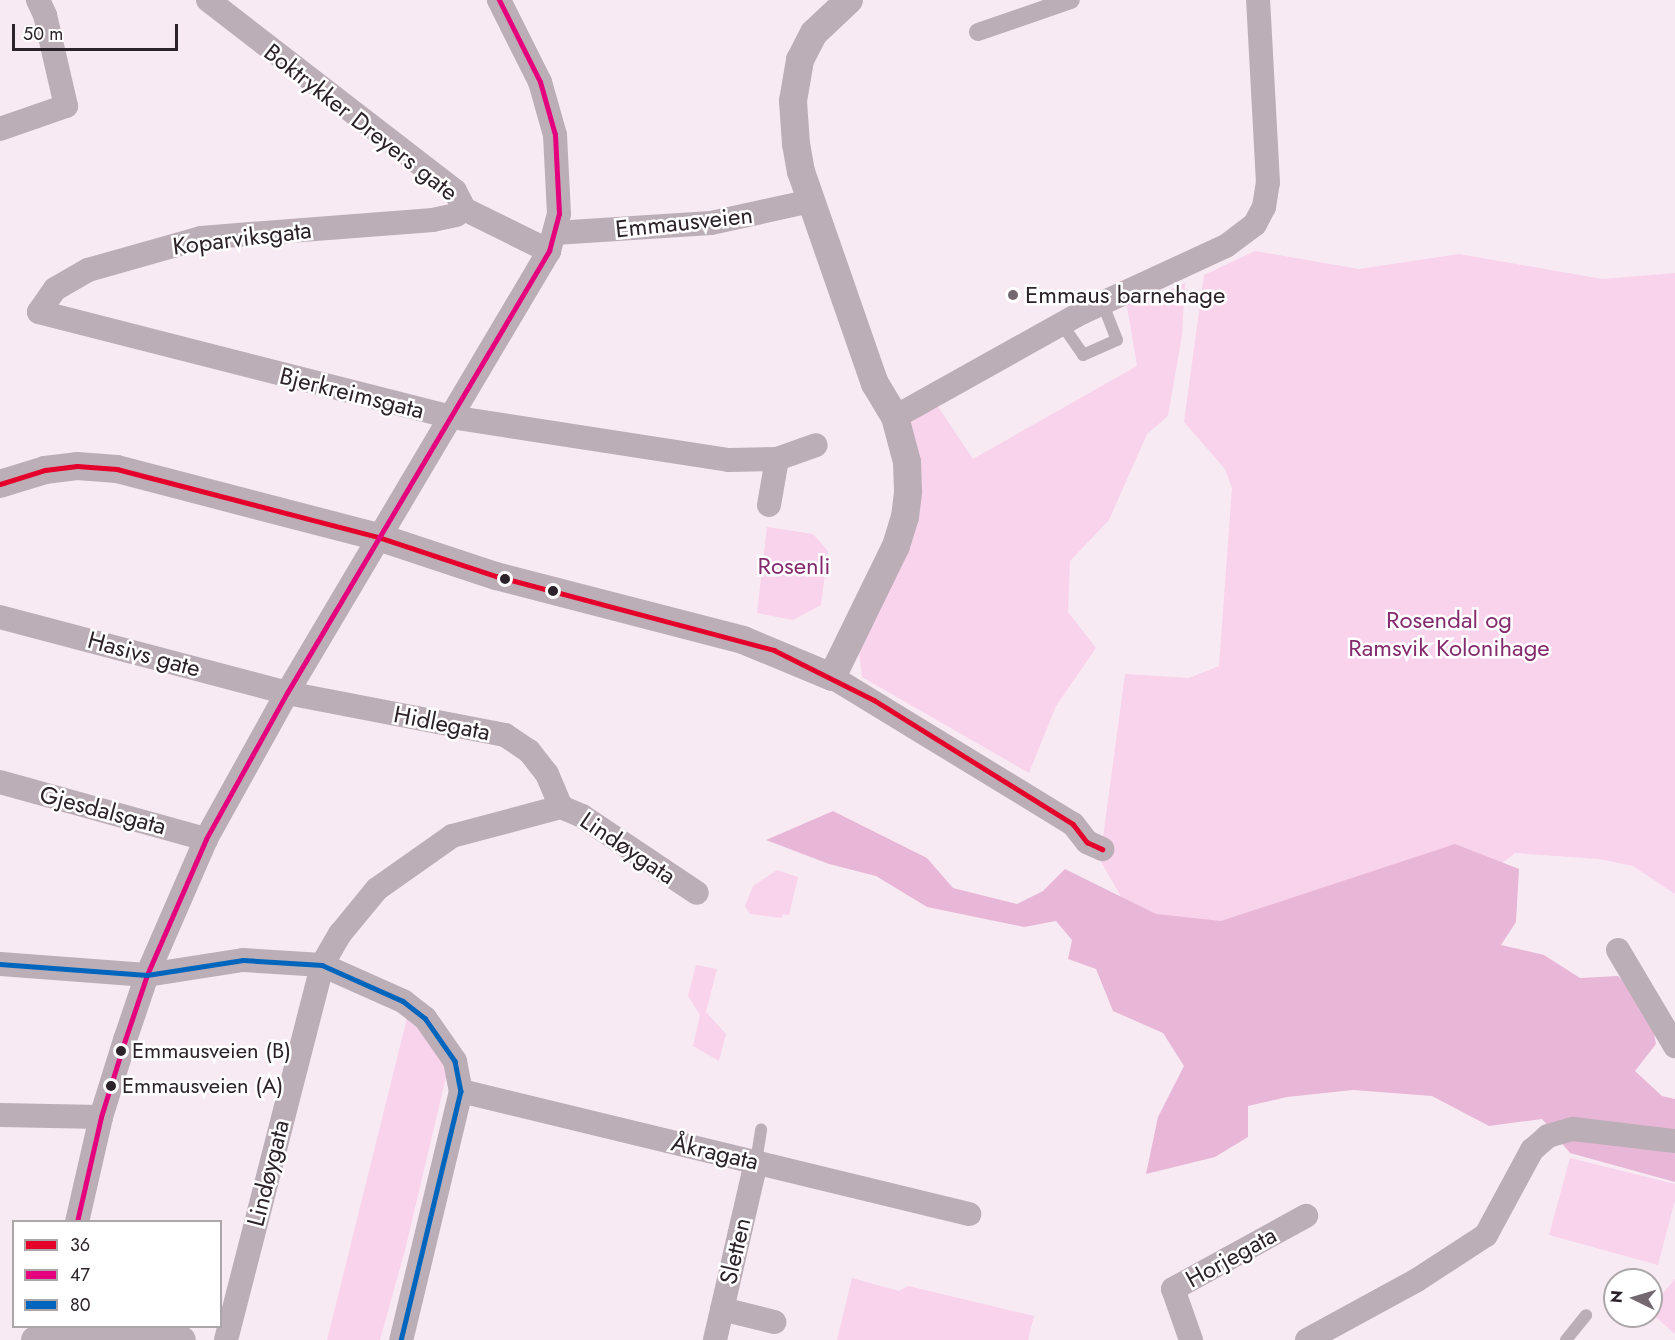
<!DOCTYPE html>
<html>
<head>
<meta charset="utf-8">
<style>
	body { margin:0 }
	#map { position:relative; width:1675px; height:1340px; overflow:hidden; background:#f8eaf3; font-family:Jost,sans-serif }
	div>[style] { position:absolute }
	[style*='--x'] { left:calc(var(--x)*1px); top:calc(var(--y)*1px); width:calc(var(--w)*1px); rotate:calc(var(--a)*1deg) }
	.green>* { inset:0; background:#f9d2ec }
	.forest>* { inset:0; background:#e8b7d8 }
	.service>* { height:12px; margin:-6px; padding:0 6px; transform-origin:6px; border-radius:6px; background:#bcaeb7 }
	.pedestrian>* { height:18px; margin:-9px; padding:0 9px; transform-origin:9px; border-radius:9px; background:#bcaeb7 }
	.minor>* { height:24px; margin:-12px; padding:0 12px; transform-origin:12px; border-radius:12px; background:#bcaeb7 }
	.tertiary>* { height:28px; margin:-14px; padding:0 14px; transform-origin:14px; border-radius:14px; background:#bcaeb7 }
	.bus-1>* { height:4.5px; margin:-2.25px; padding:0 2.25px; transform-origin:2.25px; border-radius:2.25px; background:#e4002b }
	.bus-2>* { height:4.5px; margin:-2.25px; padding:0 2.25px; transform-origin:2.25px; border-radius:2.25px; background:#e5007d }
	.bus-3>* { height:4.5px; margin:-2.25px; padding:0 2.25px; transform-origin:2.25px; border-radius:2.25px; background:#0065bd }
	.dots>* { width:16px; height:16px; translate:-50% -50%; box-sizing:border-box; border:3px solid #fff; border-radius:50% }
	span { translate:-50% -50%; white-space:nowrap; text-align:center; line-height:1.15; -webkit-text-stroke:5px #fff; paint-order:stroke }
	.bus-label { font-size:22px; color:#2c2229 }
	.left { translate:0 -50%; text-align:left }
	.street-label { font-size:24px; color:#2c2229 }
	.poi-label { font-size:24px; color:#2c2229 }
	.park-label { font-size:24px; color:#842b6e }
	.legend { position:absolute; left:12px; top:1220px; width:210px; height:108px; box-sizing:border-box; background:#fff; border:2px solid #aba7a9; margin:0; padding:8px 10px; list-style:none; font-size:18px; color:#2c2229 }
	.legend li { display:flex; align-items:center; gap:12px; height:30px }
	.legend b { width:30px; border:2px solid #aba7a9 }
	.north { position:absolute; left:1603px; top:1268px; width:60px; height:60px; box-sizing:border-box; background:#fff; border:2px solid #aba7a9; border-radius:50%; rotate:275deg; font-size:16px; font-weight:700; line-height:24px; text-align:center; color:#2c2229 }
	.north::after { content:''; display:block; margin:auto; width:21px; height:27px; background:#736870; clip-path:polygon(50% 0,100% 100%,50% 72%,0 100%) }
	.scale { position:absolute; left:12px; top:24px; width:166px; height:27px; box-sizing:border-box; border:3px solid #2c2229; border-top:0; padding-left:8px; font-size:18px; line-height:21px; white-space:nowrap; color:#2c2229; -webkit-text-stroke:4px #fff; paint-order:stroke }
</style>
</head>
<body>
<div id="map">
	<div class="green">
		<div style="clip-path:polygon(1255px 251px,1359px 269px,1459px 254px,1602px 279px,1675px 273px,1675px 894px,1633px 866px,1599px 859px,1515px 853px,1492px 871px,1218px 930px,1131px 914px,1100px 860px,1125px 674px,1189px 678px,1219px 666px,1232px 488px,1225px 469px,1184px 422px,1204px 275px)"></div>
		<div style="clip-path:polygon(1185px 283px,1182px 335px,1168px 416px,1147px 434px,1109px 520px,1070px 561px,1068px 612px,1096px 648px,1056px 706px,1029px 773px,862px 677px,859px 652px,884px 601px,907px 425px,937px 405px,973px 459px,1137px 366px,1126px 300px,1149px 299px)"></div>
		<div style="clip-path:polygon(767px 527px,813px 534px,828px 551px,821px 605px,793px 620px,757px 613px)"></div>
		<div style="clip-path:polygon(777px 870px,798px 877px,789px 915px,783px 914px,782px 918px,750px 914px,745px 906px,753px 886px)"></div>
		<div style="clip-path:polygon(696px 965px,717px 969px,706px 1012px,726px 1034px,719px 1061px,693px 1046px,700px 1015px,688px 996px)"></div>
		<div style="clip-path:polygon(408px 1014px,428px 1035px,447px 1073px,405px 1250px,380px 1340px,327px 1340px)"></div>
		<div style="clip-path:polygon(1570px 1158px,1675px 1184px,1675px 1200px,1658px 1265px,1549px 1235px)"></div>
		<div style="clip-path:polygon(852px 1278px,899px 1291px,908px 1286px,1034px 1316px,1028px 1340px,837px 1340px)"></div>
		<div style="clip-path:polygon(1675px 1279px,1675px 1334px,1651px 1313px,1651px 1307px)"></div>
	</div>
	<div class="forest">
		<div style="clip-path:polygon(833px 811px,927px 858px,953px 888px,1017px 904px,1043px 891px,1065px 869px,1156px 914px,1221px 921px,1455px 844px,1519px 869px,1516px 922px,1501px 945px,1544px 955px,1580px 978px,1618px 976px,1626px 984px,1653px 1028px,1656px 1044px,1635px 1071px,1662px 1096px,1675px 1099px,1675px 1182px,1570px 1153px,1542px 1119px,1489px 1126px,1432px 1096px,1353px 1090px,1287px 1097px,1248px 1106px,1248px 1137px,1215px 1157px,1146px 1174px,1158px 1117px,1184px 1066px,1163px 1033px,1113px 1011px,1096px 969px,1068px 959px,1072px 940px,1056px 921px,1024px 927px,927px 907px,876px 876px,829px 864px,766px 840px)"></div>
	</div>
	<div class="service">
		<div style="--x:1061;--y:323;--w:39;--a:55"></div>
		<div style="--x:1083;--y:355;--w:37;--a:-24"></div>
		<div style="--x:1117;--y:340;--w:41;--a:-111.5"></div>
		<div style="--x:756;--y:1162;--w:33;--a:-81"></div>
		<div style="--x:1566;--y:1340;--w:32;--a:-51"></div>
	</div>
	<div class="pedestrian">
		<div style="--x:978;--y:32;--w:98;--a:-19"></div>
	</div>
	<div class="minor">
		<div style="--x:208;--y:0;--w:312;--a:37.7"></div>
		<div style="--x:455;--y:191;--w:20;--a:63"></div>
		<div style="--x:464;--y:209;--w:95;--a:26.3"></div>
		<div style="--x:0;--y:129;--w:70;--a:-19.2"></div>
		<div style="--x:66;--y:106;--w:93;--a:-103"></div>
		<div style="--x:45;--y:15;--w:17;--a:-115"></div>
		<div style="--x:464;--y:209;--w:10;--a:143"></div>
		<div style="--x:456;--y:215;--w:24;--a:168"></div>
		<div style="--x:433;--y:220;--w:233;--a:175.6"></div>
		<div style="--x:201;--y:238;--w:117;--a:164.2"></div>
		<div style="--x:88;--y:270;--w:38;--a:150"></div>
		<div style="--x:55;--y:289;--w:28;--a:125"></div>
		<div style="--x:39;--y:312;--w:425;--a:14.3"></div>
		<div style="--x:451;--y:417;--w:281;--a:8.8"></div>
		<div style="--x:729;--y:460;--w:48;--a:-1.2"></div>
		<div style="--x:777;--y:459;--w:41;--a:-19.7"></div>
		<div style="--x:555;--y:233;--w:156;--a:-3.7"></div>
		<div style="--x:711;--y:223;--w:102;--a:-12.4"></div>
		<div style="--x:895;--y:417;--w:215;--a:-29.2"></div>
		<div style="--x:1083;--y:312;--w:157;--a:-24.8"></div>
		<div style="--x:1226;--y:246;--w:36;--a:-37"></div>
		<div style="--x:1255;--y:224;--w:19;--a:-62"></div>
		<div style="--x:1264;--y:207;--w:24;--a:-81"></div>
		<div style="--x:1268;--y:183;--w:183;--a:-93.1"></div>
		<div style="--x:769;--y:505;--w:47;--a:-80.1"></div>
		<div style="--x:0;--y:617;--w:297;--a:14.8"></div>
		<div style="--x:287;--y:693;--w:222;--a:10.9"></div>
		<div style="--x:505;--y:735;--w:29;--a:34"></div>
		<div style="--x:529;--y:751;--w:29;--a:52"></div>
		<div style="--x:547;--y:774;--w:36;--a:67"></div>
		<div style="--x:832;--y:677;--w:282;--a:31.4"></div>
		<div style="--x:1073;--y:824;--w:23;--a:52"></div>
		<div style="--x:1087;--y:842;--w:17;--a:25"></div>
		<div style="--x:0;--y:782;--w:214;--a:15.5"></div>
		<div style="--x:1618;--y:950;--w:112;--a:59.3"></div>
		<div style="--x:0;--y:964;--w:147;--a:4.3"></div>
		<div style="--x:147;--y:975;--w:97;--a:-8.9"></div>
		<div style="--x:243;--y:960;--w:79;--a:3.6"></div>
		<div style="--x:322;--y:965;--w:89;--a:24"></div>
		<div style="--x:403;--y:1001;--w:28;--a:38"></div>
		<div style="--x:425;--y:1018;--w:52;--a:55.1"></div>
		<div style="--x:455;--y:1061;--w:31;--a:79"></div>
		<div style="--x:461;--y:1091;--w:256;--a:103.5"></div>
		<div style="--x:461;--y:1091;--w:523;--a:13.61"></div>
		<div style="--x:0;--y:1115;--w:101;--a:1.1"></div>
		<div style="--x:77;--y:1222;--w:108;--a:-77.1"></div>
		<div style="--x:101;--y:1117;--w:81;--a:-72.7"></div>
		<div style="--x:125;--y:1040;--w:69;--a:-71.3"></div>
		<div style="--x:147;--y:975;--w:148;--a:-66.5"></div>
		<div style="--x:206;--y:839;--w:167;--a:-61"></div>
		<div style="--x:287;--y:693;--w:514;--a:-59.34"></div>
		<div style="--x:549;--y:251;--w:38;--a:-75"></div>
		<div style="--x:559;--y:214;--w:79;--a:-92.9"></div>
		<div style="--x:555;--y:135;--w:55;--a:-105.8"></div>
		<div style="--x:540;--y:82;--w:92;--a:-116.6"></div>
		<div style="--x:722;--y:1309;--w:54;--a:14"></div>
		<div style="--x:226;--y:1340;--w:387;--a:-75.6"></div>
		<div style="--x:322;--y:965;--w:36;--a:-60"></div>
		<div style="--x:340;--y:934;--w:58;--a:-50.6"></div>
		<div style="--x:377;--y:889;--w:92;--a:-35.2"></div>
		<div style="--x:452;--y:836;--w:113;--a:-14.9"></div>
		<div style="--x:561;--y:807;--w:23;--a:23"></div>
		<div style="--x:582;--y:816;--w:138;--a:33.8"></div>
		<div style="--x:715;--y:1340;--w:183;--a:-77"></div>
		<div style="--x:1191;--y:1340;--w:54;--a:-109.4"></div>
		<div style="--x:1173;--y:1289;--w:152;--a:-28.8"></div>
		<div style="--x:1307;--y:1340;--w:125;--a:-28.6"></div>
		<div style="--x:1417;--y:1280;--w:82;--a:-33.1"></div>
		<div style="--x:1486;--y:1235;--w:97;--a:-61.6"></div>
		<div style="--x:1532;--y:1150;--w:21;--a:-41"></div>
		<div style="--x:1548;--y:1136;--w:26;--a:-16"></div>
		<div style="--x:1573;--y:1129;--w:103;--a:6.7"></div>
	</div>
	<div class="tertiary">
		<div style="--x:0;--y:484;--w:47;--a:-17.3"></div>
		<div style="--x:45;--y:470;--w:32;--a:-7"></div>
		<div style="--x:77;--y:466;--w:40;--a:4.3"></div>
		<div style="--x:117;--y:469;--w:270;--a:14.6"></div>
		<div style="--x:378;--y:537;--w:124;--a:18.3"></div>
		<div style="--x:496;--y:576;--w:255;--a:14.5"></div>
		<div style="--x:743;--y:640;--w:96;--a:22.6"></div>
		<div style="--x:832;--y:677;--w:146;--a:-64"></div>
		<div style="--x:896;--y:546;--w:30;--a:-73"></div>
		<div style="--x:905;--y:517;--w:26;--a:-83"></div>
		<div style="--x:908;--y:491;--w:29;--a:-92"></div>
		<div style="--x:907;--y:462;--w:47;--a:-104.9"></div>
		<div style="--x:895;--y:417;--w:39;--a:-121"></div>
		<div style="--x:875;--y:384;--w:225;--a:-109.2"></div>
		<div style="--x:801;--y:172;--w:28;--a:-100"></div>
		<div style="--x:796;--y:144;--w:43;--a:-94"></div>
		<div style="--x:793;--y:101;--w:42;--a:-80.3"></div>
		<div style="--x:800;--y:60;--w:30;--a:-63"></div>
		<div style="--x:814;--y:33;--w:48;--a:-43.3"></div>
		<div style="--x:35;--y:1340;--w:42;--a:-13.7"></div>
		<div style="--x:76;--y:1330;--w:50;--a:-2.3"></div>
		<div style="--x:126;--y:1328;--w:57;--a:12.1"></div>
	</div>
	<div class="bus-1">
		<div style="--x:0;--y:484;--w:47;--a:-17.3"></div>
		<div style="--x:45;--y:470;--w:32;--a:-7"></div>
		<div style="--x:77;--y:466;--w:40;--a:4.3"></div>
		<div style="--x:117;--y:469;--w:270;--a:14.6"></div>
		<div style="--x:378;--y:537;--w:124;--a:18.3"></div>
		<div style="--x:496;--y:576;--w:288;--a:14.9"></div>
		<div style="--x:774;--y:650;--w:112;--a:26.6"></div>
		<div style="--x:874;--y:700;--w:234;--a:31.9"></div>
		<div style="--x:1073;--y:824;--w:23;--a:52"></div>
		<div style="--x:1087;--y:842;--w:17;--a:25"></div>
	</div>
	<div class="bus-2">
		<div style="--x:77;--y:1222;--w:108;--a:-77.1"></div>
		<div style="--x:101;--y:1117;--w:81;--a:-72.7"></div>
		<div style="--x:125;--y:1040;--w:69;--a:-71.3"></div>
		<div style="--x:147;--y:975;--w:148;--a:-66.5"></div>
		<div style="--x:206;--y:839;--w:167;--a:-61"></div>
		<div style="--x:287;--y:693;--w:514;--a:-59.34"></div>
		<div style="--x:549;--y:251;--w:38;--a:-75"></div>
		<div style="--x:559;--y:214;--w:79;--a:-92.9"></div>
		<div style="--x:555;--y:135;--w:55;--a:-105.8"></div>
		<div style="--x:540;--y:82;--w:92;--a:-116.6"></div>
	</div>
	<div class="bus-3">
		<div style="--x:0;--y:964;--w:147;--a:4.3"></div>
		<div style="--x:147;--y:975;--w:97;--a:-8.9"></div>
		<div style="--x:243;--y:960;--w:79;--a:3.6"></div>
		<div style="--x:322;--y:965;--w:89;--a:24"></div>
		<div style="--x:403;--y:1001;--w:28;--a:38"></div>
		<div style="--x:425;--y:1018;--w:52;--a:55.1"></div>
		<div style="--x:455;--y:1061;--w:31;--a:79"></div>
		<div style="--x:461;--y:1091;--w:256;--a:103.5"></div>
	</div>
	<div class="dots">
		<div style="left:1013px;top:295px;background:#736870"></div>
		<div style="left:505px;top:579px;background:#2c2229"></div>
		<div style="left:553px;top:591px;background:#2c2229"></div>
		<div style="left:121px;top:1051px;background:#2c2229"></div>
		<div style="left:111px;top:1086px;background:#2c2229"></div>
	</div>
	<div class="bus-label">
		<span class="left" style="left:132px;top:1051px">Emmausveien (B)</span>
		<span class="left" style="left:122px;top:1086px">Emmausveien (A)</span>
	</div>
	<div class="street-label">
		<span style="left:361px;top:122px;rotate:38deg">Boktrykker Dreyers gate</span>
		<span style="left:684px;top:222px;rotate:-6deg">Emmausveien</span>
		<span style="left:242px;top:238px;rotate:-7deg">Koparviksgata</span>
		<span style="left:352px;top:393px;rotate:14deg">Bjerkreimsgata</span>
		<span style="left:144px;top:654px;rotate:15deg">Hasivs gate</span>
		<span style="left:442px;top:723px;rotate:11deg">Hidlegata</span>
		<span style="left:103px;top:810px;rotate:15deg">Gjesdalsgata</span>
		<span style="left:628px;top:848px;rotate:34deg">Lindøygata</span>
		<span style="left:715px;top:1152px;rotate:13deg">Åkragata</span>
		<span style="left:268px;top:1173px;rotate:-76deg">Lindøygata</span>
		<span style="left:735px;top:1251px;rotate:-77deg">Sletten</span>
		<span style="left:1231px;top:1257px;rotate:-29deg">Horjegata</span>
	</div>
	<div class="poi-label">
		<span class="left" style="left:1025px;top:295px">Emmaus barnehage</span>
	</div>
	<div class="park-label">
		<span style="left:794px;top:566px">Rosenli</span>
		<span style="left:1449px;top:634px">Rosendal og<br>Ramsvik Kolonihage</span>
	</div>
	<ul class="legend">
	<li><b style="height:8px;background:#e4002b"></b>36</li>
	<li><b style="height:8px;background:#e5007d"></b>47</li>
	<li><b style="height:8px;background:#0065bd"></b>80</li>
	</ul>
	<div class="north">N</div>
	<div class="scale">50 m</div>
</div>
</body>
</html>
